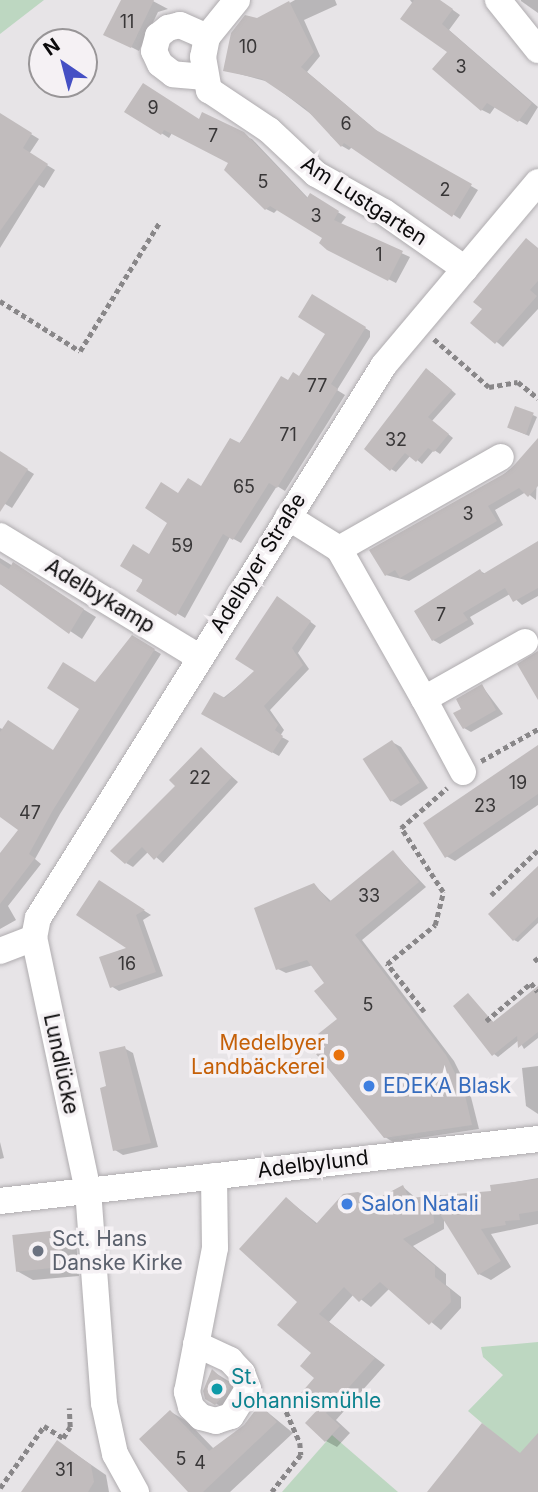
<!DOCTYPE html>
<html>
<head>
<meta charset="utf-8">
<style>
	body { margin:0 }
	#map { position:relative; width:538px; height:1492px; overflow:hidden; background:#e7e4e7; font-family:Inter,sans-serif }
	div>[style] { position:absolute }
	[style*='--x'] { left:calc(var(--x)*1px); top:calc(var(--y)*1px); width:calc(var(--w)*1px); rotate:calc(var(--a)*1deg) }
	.green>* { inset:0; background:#bdd7c1 }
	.shadow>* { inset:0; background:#0003 }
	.building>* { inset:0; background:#c1bcbd; transform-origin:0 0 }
	.path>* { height:4.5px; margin-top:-2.25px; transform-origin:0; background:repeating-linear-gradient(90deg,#898789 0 5px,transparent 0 8.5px) }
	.roads { filter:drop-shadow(0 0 2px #afacaf) drop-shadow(0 0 2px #afacaf) }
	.minor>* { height:26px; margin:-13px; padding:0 13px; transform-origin:13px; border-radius:13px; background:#fff }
	.dots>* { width:19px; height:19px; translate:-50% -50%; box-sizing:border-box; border:4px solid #f5f1f4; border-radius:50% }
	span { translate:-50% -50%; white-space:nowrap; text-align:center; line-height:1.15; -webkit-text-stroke:7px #f5f1f4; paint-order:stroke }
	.number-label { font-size:18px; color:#393738 }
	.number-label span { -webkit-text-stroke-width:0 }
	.street-label { font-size:21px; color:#0c0b0c }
	.food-label { font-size:21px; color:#c56008 }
	.right { translate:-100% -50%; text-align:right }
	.shop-label { font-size:21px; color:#366cbe }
	.left { translate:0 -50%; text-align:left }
	.worship-label { font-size:21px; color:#5b616d }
	.culture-label { font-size:21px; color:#0d838f }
	.north { position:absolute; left:28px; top:28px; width:70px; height:70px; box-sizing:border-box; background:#f5f1f4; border:2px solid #989597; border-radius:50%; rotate:325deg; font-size:19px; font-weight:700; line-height:28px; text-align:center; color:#0c0b0c }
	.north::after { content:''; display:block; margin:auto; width:24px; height:32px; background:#4550c4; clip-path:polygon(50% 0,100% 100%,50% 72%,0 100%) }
</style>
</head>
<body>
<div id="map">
	<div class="green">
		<div style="clip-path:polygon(0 0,44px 0,0 34px)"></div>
		<div style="clip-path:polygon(538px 1342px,538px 1471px,468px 1411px,503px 1375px,483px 1357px,481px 1347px)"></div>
		<div style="clip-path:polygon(332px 1435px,398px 1492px,282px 1492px)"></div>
	</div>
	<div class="shadow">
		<div style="clip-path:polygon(123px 0,151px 0,168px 9px,158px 12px,139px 51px,113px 38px)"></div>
		<div style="clip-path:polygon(295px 0,335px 0,337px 5px,304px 20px,320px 56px,307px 72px,383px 136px,478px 190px,460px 219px,352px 147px,349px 150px,342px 146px,330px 135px,333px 131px,269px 82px,225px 70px,259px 20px)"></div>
		<div style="clip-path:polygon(410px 0,439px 0,460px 15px,449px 30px,538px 107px,527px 125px,495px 107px,490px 114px,482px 110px,449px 52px)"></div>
		<div style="clip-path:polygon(538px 0,538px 13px,521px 1px,521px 0)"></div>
		<div style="clip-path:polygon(127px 111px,199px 121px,252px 139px,309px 199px,311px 196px,346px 217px,340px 225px,410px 257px,396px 283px,337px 253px,325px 237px,278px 209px,274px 213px,266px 209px,231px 163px,172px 133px,169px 138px)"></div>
		<div style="clip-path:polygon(0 115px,39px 139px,29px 154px,55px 170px,44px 188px,39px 185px,0 248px)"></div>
		<div style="clip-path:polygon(538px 248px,538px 309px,503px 347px,473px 323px)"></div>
		<div style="clip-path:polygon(312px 296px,370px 331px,370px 337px,337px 390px,345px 395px,285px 491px,277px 486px,241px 543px,230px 537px,185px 618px,139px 591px,150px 556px,170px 522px,178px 494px,202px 489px,289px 382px,300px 378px,328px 333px)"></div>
		<div style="clip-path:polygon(432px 373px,456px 394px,432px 421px,453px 438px,440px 454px,434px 450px,422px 464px,411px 455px,396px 472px,391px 469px)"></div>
		<div style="clip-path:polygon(533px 415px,537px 417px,529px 436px,513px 429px)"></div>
		<div style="clip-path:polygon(538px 445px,536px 500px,526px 492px,495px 510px,503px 525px,409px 581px,386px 575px)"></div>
		<div style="clip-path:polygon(0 453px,34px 474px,12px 508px,0 501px)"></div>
		<div style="clip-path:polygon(538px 544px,538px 596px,522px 605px,510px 594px,470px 617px,474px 624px,440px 644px,433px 640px,480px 571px,486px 574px)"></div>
		<div style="clip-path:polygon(0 558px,96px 617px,82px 639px,0 584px)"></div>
		<div style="clip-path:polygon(284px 602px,316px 626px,298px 653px,309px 669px,270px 710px,284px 730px,280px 736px,289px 741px,279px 756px,203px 714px,257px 671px)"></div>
		<div style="clip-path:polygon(132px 637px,161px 654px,60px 814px,35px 859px,41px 864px,8px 906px,16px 920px,0 929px,0 856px,20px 830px,0 814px,0 728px,54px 752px)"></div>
		<div style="clip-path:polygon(482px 686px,503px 714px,471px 732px,464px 728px,464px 709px)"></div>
		<div style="clip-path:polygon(392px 742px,401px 747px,428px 788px,401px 806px,392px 801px)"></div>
		<div style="clip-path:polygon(538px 748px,538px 805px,455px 861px,446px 856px)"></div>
		<div style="clip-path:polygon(201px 749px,238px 782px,163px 863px,149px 851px,133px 867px,126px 863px)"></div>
		<div style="clip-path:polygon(393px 852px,426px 887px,362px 940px,454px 1061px,470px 1093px,479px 1129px,393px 1142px,385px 1137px,327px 1047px,339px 1020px,327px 983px,313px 965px,286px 973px,278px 969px,314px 885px,332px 902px)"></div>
		<div style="clip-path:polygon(538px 868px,538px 923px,518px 942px,514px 940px)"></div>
		<div style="clip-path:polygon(107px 887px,151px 915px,143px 920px,163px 976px,119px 991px,111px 986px,130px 948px)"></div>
		<div style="clip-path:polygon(538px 988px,538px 1038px,524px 1049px,519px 1040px,498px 1057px,494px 1054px,468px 995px,494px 1023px)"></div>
		<div style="clip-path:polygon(124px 1048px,133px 1053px,158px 1147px,123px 1155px,115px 1150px,108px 1087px)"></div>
		<div style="clip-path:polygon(538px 1066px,538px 1114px,526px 1106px,522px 1068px)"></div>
		<div style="clip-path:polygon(0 1142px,4px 1158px,0 1159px)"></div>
		<div style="clip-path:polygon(538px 1178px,538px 1224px,491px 1234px,511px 1267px,491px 1280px,479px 1274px,444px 1217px,444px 1229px,413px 1246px,446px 1274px,446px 1285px,461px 1297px,461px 1308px,441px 1330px,390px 1288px,371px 1307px,354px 1294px,329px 1322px,385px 1365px,336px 1420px,350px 1433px,337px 1447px,326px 1441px,313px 1353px,299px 1301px,287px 1199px,318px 1224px,403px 1187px,417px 1199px,492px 1192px,492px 1186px)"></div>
		<div style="clip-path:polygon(60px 1231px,76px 1240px,79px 1276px,33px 1280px,17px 1271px)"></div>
		<div style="clip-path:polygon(212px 1371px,232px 1383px,248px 1395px,227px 1410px,207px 1398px)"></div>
		<div style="clip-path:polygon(260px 1406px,293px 1433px,230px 1492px,191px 1492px,171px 1412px,188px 1422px,214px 1449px,245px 1426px)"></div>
		<div style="clip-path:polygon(58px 1442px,106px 1475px,109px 1492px,23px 1492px)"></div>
	</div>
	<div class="building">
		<div style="clip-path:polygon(121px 0,154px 0,131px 48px,103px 35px)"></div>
		<div style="clip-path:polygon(414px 0,440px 0,453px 9px,442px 24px,532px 103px,518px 122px,487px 103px,481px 111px,432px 69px,447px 52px,400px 19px)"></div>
		<div style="clip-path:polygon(289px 1px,314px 52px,301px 67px,376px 130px,472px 184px,452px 217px,344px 143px,341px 147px,305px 108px,262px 79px,223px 71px,231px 33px,245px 15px,257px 18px)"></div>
		<div style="clip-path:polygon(143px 83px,199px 119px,202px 112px,244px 132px,307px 198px,310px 193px,339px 211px,334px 220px,403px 251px,388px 281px,327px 250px,319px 243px,322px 238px,270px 206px,265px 210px,224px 170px,228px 163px,164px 130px,161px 135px,124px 112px)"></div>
		<div style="clip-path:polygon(0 113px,32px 133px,23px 148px,48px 164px,0 231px)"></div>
		<div style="clip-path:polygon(526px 238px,538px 248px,538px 281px,530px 290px,537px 296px,495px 344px,470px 323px,482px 309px,473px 302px)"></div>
		<div style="clip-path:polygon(312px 294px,366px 327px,331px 384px,338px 389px,277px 488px,269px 483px,233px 540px,223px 534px,176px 616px,136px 591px,143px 580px,120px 566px,133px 544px,149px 554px,167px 523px,145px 508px,161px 482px,178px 493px,188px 478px,201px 486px,230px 438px,240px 443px,281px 376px,288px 380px,293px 372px,299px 376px,325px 334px,298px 317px)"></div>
		<div style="clip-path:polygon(426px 368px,452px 390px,428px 417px,449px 434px,434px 452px,428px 448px,416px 462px,405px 453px,390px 471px,364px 449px)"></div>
		<div style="left:515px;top:406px;width:20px;height:23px;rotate:20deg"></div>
		<div style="clip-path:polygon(538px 438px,538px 486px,528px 497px,519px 488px,488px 506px,497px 521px,400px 578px,395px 570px,385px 576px,369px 550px,509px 471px)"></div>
		<div style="clip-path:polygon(0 451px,28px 469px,0 512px)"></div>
		<div style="clip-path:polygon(538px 541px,538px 588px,513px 602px,505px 588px,463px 613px,468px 620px,432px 641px,414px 611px,480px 569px,483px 574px)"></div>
		<div style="clip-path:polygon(13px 562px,84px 609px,69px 634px,0 584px,0 563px,9px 569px)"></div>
		<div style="clip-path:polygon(277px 596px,311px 621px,292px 648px,303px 665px,264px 706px,278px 725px,275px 730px,283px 736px,272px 753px,201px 714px,214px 692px,225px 698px,254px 671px,235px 659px)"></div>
		<div style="clip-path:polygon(132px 635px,155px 649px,53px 810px,29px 854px,35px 858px,0 904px,0 853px,18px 830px,0 817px,0 732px,8px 720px,53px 750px,79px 709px,47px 688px,63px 662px,95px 682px)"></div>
		<div style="clip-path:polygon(538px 651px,538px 700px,517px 664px)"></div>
		<div style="clip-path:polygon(482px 684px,496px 710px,463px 729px,453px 713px,461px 709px,456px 699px)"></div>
		<div style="left:392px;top:740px;width:51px;height:35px;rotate:57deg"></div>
		<div style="clip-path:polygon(538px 745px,538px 794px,445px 858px,423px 823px)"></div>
		<div style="clip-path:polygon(201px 747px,232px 777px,154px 860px,142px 847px,125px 864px,110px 851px,175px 786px,169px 780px)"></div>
		<div style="clip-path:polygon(393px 850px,419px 882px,355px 935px,446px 1055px,464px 1091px,472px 1125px,384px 1138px,316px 1054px,325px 1047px,318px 1034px,337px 1019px,314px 991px,324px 983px,307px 960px,276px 970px,254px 908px,314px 883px,329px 902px)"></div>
		<div style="clip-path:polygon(538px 866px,538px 917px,513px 941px,488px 914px)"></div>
		<div style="clip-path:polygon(99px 880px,145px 910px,136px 915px,156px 972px,110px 988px,99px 957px,126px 948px,76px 915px)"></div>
		<div style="clip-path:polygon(538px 986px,538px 1032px,518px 1048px,517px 1036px,492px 1056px,453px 1006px,468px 993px,493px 1022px)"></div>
		<div style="clip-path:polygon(125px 1046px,151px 1143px,113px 1151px,100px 1088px,106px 1086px,99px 1052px)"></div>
		<div style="clip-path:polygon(538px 1179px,538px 1211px,519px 1214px,520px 1220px,505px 1221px,506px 1225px,481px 1229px,501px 1261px,478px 1275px,433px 1203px,434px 1223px,403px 1239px,435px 1266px,435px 1277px,450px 1289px,451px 1302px,429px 1325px,380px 1282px,359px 1302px,344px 1287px,319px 1314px,375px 1358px,326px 1413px,340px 1426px,325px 1442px,305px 1423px,319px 1408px,301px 1393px,314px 1378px,300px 1366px,311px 1353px,277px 1325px,297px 1302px,239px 1249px,286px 1197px,316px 1224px,343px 1194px,358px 1192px,375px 1200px,403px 1185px,409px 1198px,491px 1191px,490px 1185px)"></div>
		<div style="left:60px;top:1230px;width:37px;height:48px;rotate:84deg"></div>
		<div style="clip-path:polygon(212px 1369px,231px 1387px,215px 1405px,205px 1399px,203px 1391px)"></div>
		<div style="clip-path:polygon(260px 1404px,277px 1422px,203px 1492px,188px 1492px,139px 1439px,170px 1410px,209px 1451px,244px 1425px)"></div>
		<div style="clip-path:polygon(482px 1423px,520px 1453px,538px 1433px,538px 1492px,427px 1492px)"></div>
		<div style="clip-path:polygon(57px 1440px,91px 1465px,94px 1482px,88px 1492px,21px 1492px)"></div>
	</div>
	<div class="path">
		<div style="--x:0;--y:301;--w:94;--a:32"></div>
		<div style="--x:80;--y:351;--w:150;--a:-58.3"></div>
		<div style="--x:434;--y:339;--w:73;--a:41.1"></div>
		<div style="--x:489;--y:387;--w:29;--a:-10"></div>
		<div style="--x:518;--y:382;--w:26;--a:39"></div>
		<div style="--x:481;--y:761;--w:65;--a:-29.3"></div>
		<div style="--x:491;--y:895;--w:65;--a:-43.8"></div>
		<div style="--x:534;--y:961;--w:5;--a:-37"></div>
		<div style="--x:424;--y:1012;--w:61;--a:-127.6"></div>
		<div style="--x:387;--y:964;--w:62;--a:-39.1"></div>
		<div style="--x:435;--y:925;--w:34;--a:-76"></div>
		<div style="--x:443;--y:892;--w:77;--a:-123.3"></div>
		<div style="--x:401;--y:828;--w:61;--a:-41"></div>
		<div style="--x:486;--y:1021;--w:59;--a:-40.2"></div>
		<div style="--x:531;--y:983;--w:11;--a:52"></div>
		<div style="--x:268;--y:1398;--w:9;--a:54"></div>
		<div style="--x:273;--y:1405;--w:10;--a:-6"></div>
		<div style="--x:283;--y:1404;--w:43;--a:66.4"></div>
		<div style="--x:300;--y:1443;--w:12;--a:85"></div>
		<div style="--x:301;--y:1455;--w:47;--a:128.1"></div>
		<div style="--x:0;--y:1488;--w:76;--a:-54.6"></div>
		<div style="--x:44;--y:1426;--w:22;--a:32"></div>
		<div style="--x:63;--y:1438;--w:13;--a:-58"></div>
		<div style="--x:70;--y:1427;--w:19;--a:-93"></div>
	</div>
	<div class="roads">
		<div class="minor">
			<div style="--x:237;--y:0;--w:48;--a:129"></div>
			<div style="--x:207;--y:37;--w:20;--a:101"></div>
			<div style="--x:203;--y:57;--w:34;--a:80"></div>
			<div style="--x:209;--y:90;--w:72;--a:33.7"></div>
			<div style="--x:269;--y:130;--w:64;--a:43.1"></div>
			<div style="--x:316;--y:174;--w:78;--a:29.2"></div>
			<div style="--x:384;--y:212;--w:99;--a:35.1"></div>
			<div style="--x:498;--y:0;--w:64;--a:51.3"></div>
			<div style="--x:205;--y:77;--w:32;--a:-175"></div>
			<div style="--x:173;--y:74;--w:16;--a:-142"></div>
			<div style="--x:160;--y:64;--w:14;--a:-115"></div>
			<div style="--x:154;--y:51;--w:16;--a:-75"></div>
			<div style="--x:158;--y:36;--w:13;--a:-39"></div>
			<div style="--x:168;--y:28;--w:12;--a:-14"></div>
			<div style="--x:180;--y:25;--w:30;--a:24"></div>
			<div style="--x:288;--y:517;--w:60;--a:32.1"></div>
			<div style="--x:339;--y:549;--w:172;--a:60.5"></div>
			<div style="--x:0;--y:536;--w:233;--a:31.3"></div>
			<div style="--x:339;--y:549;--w:186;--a:-29.6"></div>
			<div style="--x:463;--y:772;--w:83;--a:-118.1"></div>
			<div style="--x:424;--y:699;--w:116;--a:-29.4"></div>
			<div style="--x:0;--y:951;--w:36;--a:-21"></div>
			<div style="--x:0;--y:1201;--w:542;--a:-6.57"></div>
			<div style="--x:196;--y:1344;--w:38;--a:25"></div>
			<div style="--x:230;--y:1360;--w:18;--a:47"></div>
			<div style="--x:242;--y:1373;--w:17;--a:69"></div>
			<div style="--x:248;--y:1389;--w:32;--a:122"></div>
			<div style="--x:231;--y:1416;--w:16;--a:162"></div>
			<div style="--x:216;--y:1421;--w:16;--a:-165"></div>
			<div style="--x:201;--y:1417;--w:14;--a:-135"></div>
			<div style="--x:191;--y:1407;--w:16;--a:-105"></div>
			<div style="--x:187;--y:1392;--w:147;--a:-79"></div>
			<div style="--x:215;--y:1248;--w:72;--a:-90.8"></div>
			<div style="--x:136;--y:1492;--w:43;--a:-118.9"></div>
			<div style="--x:115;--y:1454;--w:52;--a:-102.2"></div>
			<div style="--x:104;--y:1403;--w:213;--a:-94.3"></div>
			<div style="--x:88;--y:1191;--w:259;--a:-102"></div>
			<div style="--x:34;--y:938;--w:20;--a:-79"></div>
			<div style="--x:38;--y:918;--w:652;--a:-57.97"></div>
			<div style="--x:384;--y:365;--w:239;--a:-49.9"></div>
		</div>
	</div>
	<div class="dots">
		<div style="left:339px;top:1055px;background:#e8710a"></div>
		<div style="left:369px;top:1086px;background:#3f7fe0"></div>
		<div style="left:347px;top:1204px;background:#3f7fe0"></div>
		<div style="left:38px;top:1251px;background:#6b7280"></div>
		<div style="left:217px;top:1389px;background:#0f9aa8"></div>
	</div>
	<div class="number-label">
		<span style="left:127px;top:22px">11</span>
		<span style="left:248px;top:47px">10</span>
		<span style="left:461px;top:67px">3</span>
		<span style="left:153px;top:108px">9</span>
		<span style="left:346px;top:124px">6</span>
		<span style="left:213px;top:136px">7</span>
		<span style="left:263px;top:182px">5</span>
		<span style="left:445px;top:190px">2</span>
		<span style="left:316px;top:216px">3</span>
		<span style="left:379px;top:255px">1</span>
		<span style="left:317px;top:386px">77</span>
		<span style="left:288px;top:435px">71</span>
		<span style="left:396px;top:440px">32</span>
		<span style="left:244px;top:487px">65</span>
		<span style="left:468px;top:514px">3</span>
		<span style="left:182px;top:546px">59</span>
		<span style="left:441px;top:615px">7</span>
		<span style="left:200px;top:778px">22</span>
		<span style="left:518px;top:783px">19</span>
		<span style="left:485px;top:806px">23</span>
		<span style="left:30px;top:813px">47</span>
		<span style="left:369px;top:896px">33</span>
		<span style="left:127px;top:964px">16</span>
		<span style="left:368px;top:1005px">5</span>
		<span style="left:181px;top:1459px">5</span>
		<span style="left:200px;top:1463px">4</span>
		<span style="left:64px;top:1470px">31</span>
	</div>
	<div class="street-label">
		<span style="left:364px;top:201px;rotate:33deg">Am Lustgarten</span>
		<span style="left:258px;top:563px;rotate:-58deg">Adelbyer Straße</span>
		<span style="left:100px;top:596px;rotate:31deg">Adelbykamp</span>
		<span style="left:61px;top:1064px;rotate:78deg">Lundlücke</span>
		<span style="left:313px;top:1164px;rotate:-7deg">Adelbylund</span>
	</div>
	<div class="food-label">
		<span class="right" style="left:325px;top:1055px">Medelbyer<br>Landbäckerei</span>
	</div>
	<div class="shop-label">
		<span class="left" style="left:383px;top:1086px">EDEKA Blask</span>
		<span class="left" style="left:361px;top:1204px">Salon Natali</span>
	</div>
	<div class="worship-label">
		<span class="left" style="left:52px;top:1251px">Sct. Hans<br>Danske Kirke</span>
	</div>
	<div class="culture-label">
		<span class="left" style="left:231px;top:1389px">St.<br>Johannismühle</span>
	</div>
	<div class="north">N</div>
</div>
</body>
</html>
